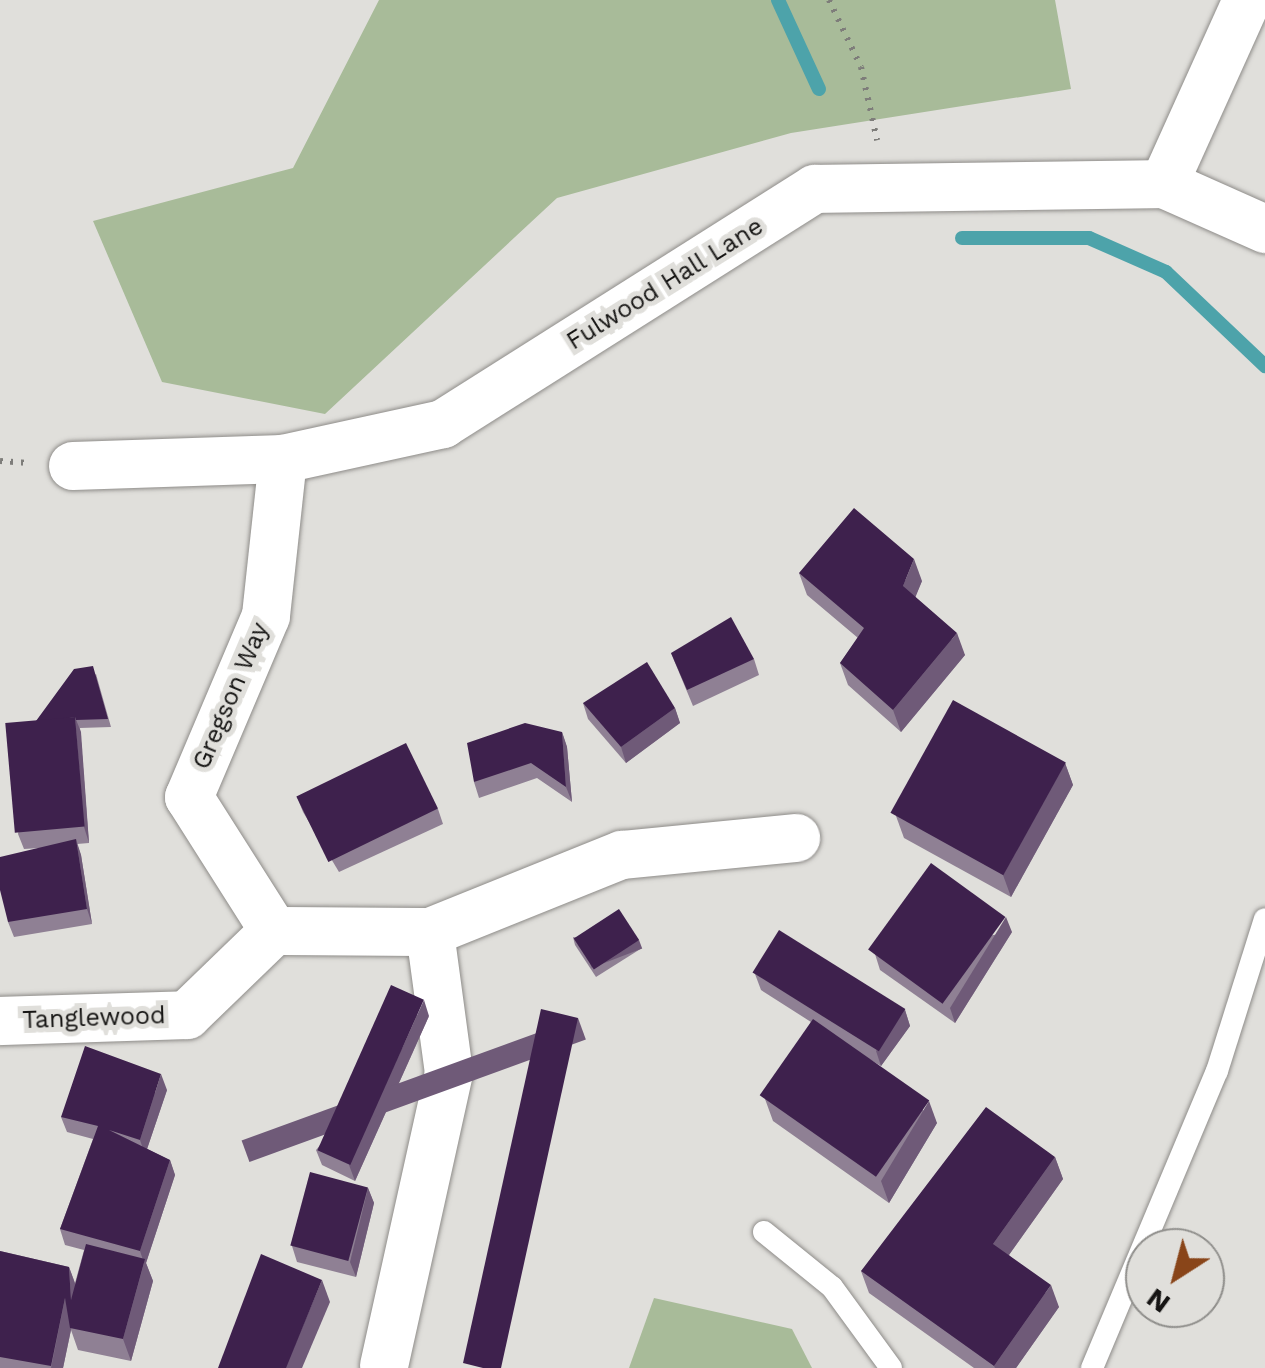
<!DOCTYPE html>
<html>
<head>
<meta charset="utf-8">
<style>
	body { margin:0 }
	#map { position:relative; width:1265px; height:1368px; overflow:hidden; background:#e0dfdb; font-family:"Work Sans",sans-serif }
	div>[style] { position:absolute }
	[style*='--x'] { left:calc(var(--x)*1px); top:calc(var(--y)*1px); width:calc(var(--w)*1px); rotate:calc(var(--a)*1deg) }
	.green>* { inset:0; background:#a8bb99 }
	.stream>* { height:14px; margin:-7px; padding:0 7px; transform-origin:7px; border-radius:7px; background:#4da3aa }
	.path>* { height:6px; margin-top:-3px; transform-origin:0; background:repeating-linear-gradient(90deg,#7e7d7a 0 2.5px,transparent 0 10.5px) }
	.roads { filter:drop-shadow(0 0 2px #8e8c89) drop-shadow(0 0 2px #8e8c89) }
	.service>* { height:22px; margin:-11px; padding:0 11px; transform-origin:11px; border-radius:11px; background:#fff }
	.minor>* { height:48px; margin:-24px; padding:0 24px; transform-origin:24px; border-radius:24px; background:#fff }
	.wall>* { inset:0; background:#8f8094 }
	.shaded-wall>* { inset:0; background:#6f5a78; transform-origin:0 0 }
	.building>* { inset:0; background:#3e214d; transform-origin:0 0 }
	span { translate:-50% -50%; white-space:nowrap; text-align:center; line-height:1.15; -webkit-text-stroke:10px #e0dfdb; paint-order:stroke }
	.street-label { font-size:25px; color:#161514 }
	.north { position:absolute; left:1125px; top:1228px; width:100px; height:100px; box-sizing:border-box; background:#e0dfdb; border:2px solid #8f8e8b; border-radius:50%; rotate:216deg; font-size:28px; font-weight:700; line-height:40px; text-align:center; color:#161514 }
	.north::after { content:''; display:block; margin:auto; width:35px; height:45px; background:#894519; clip-path:polygon(50% 0,100% 100%,50% 72%,0 100%) }
</style>
</head>
<body>
<div id="map">
	<div class="green">
		<div style="clip-path:polygon(379px 0,1055px 0,1071px 89px,791px 133px,557px 198px,325px 414px,162px 382px,93px 221px,293px 168px)"></div>
		<div style="clip-path:polygon(654px 1298px,792px 1329px,812px 1368px,629px 1368px)"></div>
	</div>
	<div class="stream">
		<div style="--x:778;--y:0;--w:98;--a:65.3"></div>
		<div style="--x:962;--y:238;--w:127;--a:0"></div>
		<div style="--x:1089;--y:238;--w:84;--a:23.8"></div>
		<div style="--x:1166;--y:272;--w:137;--a:43.5"></div>
	</div>
	<div class="path">
		<div style="--x:829;--y:0;--w:74;--a:64.5"></div>
		<div style="--x:861;--y:67;--w:75;--a:77.6"></div>
		<div style="--x:0;--y:461;--w:29;--a:4"></div>
	</div>
	<div class="roads">
		<div class="service">
			<div style="--x:764;--y:1232;--w:87;--a:39"></div>
			<div style="--x:832;--y:1287;--w:100;--a:53.9"></div>
			<div style="--x:1092;--y:1368;--w:322;--a:-67.2"></div>
			<div style="--x:1217;--y:1071;--w:159;--a:-72.5"></div>
		</div>
		<div class="minor">
			<div style="--x:1164;--y:184;--w:202;--a:-65.7"></div>
			<div style="--x:283;--y:459;--w:158;--a:96.2"></div>
			<div style="--x:266;--y:616;--w:197;--a:113"></div>
			<div style="--x:189;--y:797;--w:159;--a:57.6"></div>
			<div style="--x:274;--y:931;--w:156;--a:0.4"></div>
			<div style="--x:430;--y:932;--w:207;--a:-21.9"></div>
			<div style="--x:622;--y:855;--w:175;--a:-5.6"></div>
			<div style="--x:73;--y:466;--w:210;--a:-1.9"></div>
			<div style="--x:283;--y:459;--w:164;--a:-12.3"></div>
			<div style="--x:443;--y:424;--w:440;--a:-32.3"></div>
			<div style="--x:815;--y:189;--w:349;--a:-0.8"></div>
			<div style="--x:1164;--y:184;--w:111;--a:24"></div>
			<div style="--x:0;--y:1021;--w:187;--a:-1.8"></div>
			<div style="--x:187;--y:1015;--w:121;--a:-44"></div>
			<div style="--x:384;--y:1366;--w:300;--a:-77.5"></div>
			<div style="--x:449;--y:1073;--w:142;--a:-97.7"></div>
		</div>
	</div>
	<div class="wall">
		<div style="clip-path:polygon(799px 573px,922px 581px,915px 597px,965px 655px,901px 732px,848px 685px,840px 663px,858px 638px,807px 595px)"></div>
		<div style="clip-path:polygon(671px 653px,754px 659px,759px 675px,693px 706px)"></div>
		<div style="clip-path:polygon(96px 674px,111px 727px,80px 728px,89px 843px,77px 844px,81px 855px,92px 924px,14px 937px,8px 922px,40px 848px,24px 849px,18px 834px,36px 721px)"></div>
		<div style="clip-path:polygon(583px 703px,675px 708px,680px 723px,626px 763px,588px 719px)"></div>
		<div style="clip-path:polygon(562px 732px,567px 747px,572px 802px,537px 778px,479px 798px,474px 782px)"></div>
		<div style="clip-path:polygon(1065px 763px,1073px 785px,1011px 897px,904px 838px,896px 816px)"></div>
		<div style="clip-path:polygon(297px 797px,438px 809px,443px 824px,339px 872px,303px 812px)"></div>
		<div style="clip-path:polygon(1012px 932px,955px 1023px,880px 970px,875px 954px)"></div>
		<div style="clip-path:polygon(573px 937px,642px 948px,596px 977px,575px 945px)"></div>
		<div style="clip-path:polygon(755px 974px,905px 1010px,910px 1026px,881px 1066px,864px 1056px,937px 1123px,889px 1203px,773px 1121px,765px 1099px,811px 1022px,761px 990px)"></div>
		<div style="clip-path:polygon(429px 1016px,355px 1181px,322px 1165px,316px 1150px)"></div>
		<div style="clip-path:polygon(167px 1090px,147px 1149px,170px 1160px,175px 1175px,146px 1263px,153px 1281px,131px 1361px,78px 1350px,71px 1330px,63px 1368px,0 1368px,0 1251px,69px 1267px,75px 1283px,84px 1250px,65px 1245px,60px 1229px,93px 1139px,67px 1132px,61px 1117px)"></div>
		<div style="clip-path:polygon(1055px 1157px,1063px 1179px,1009px 1255px,1059px 1307px,1016px 1368px,974px 1368px,869px 1293px,861px 1271px)"></div>
		<div style="clip-path:polygon(368px 1188px,374px 1203px,356px 1277px,297px 1262px,292px 1246px)"></div>
	</div>
	<div class="shaded-wall">
		<div style="clip-path:polygon(914px 559px,922px 581px,911px 608px,903px 586px)"></div>
		<div style="clip-path:polygon(957px 633px,965px 655px,901px 732px,893px 710px)"></div>
		<div style="clip-path:polygon(675px 708px,680px 723px,626px 763px,621px 747px)"></div>
		<div style="clip-path:polygon(75px 717px,81px 732px,89px 843px,84px 827px)"></div>
		<div style="clip-path:polygon(562px 732px,567px 747px,572px 802px,566px 787px)"></div>
		<div style="clip-path:polygon(1065px 763px,1073px 785px,1011px 897px,1003px 875px)"></div>
		<div style="clip-path:polygon(76px 839px,81px 855px,92px 924px,87px 909px)"></div>
		<div style="clip-path:polygon(1006px 917px,1012px 932px,955px 1023px,950px 1008px)"></div>
		<div style="left:639px;top:940px;width:9px;height:54px;rotate:69deg"></div>
		<div style="clip-path:polygon(424px 1000px,429px 1016px,355px 1181px,349px 1165px)"></div>
		<div style="clip-path:polygon(905px 1010px,910px 1026px,881px 1066px,876px 1051px)"></div>
		<div style="left:578px;top:1018px;width:23px;height:358px;rotate:70deg"></div>
		<div style="clip-path:polygon(161px 1074px,167px 1090px,145px 1155px,140px 1140px)"></div>
		<div style="clip-path:polygon(929px 1101px,937px 1123px,889px 1203px,881px 1181px)"></div>
		<div style="clip-path:polygon(1055px 1157px,1063px 1179px,1001px 1266px,993px 1244px)"></div>
		<div style="clip-path:polygon(170px 1160px,175px 1175px,146px 1263px,153px 1281px,131px 1361px,123px 1339px,144px 1263px,140px 1251px)"></div>
		<div style="clip-path:polygon(368px 1188px,374px 1203px,356px 1277px,350px 1262px)"></div>
		<div style="clip-path:polygon(69px 1267px,77px 1289px,71px 1300px)"></div>
		<div style="clip-path:polygon(322px 1280px,330px 1302px,302px 1368px,285px 1368px)"></div>
		<div style="clip-path:polygon(1051px 1285px,1059px 1307px,1016px 1368px,995px 1368px,994px 1366px)"></div>
		<div style="clip-path:polygon(65px 1298px,73px 1320px,63px 1368px,51px 1368px)"></div>
	</div>
	<div class="building">
		<div style="clip-path:polygon(854px 508px,914px 559px,903px 586px,957px 633px,893px 710px,840px 663px,864px 628px,799px 573px)"></div>
		<div style="clip-path:polygon(731px 617px,754px 659px,687px 690px,671px 653px)"></div>
		<div style="clip-path:polygon(647px 662px,675px 708px,621px 747px,583px 703px)"></div>
		<div style="clip-path:polygon(93px 666px,108px 719px,76px 720px,75px 717px,52px 721px,36px 721px,74px 669px)"></div>
		<div style="left:953px;top:700px;width:129px;height:129px;rotate:29deg"></div>
		<div style="left:75px;top:717px;width:110px;height:70px;rotate:85deg"></div>
		<div style="clip-path:polygon(525px 723px,562px 732px,566px 787px,531px 763px,474px 782px,467px 743px)"></div>
		<div style="left:406px;top:743px;width:73px;height:122px;rotate:64deg"></div>
		<div style="clip-path:polygon(76px 839px,87px 909px,8px 922px,0 890px,0 857px)"></div>
		<div style="left:931px;top:863px;width:92px;height:107px;rotate:36deg"></div>
		<div style="left:619px;top:909px;width:37px;height:54px;rotate:57deg"></div>
		<div style="left:779px;top:930px;width:149px;height:50px;rotate:32deg"></div>
		<div style="left:391px;top:985px;width:36px;height:181px;rotate:24deg"></div>
		<div style="clip-path:polygon(541px 1009px,578px 1018px,501px 1368px,483px 1368px,463px 1363px)"></div>
		<div style="left:813px;top:1019px;width:142px;height:93px;rotate:35deg"></div>
		<div style="clip-path:polygon(85px 1046px,161px 1074px,140px 1140px,109px 1130px,170px 1160px,140px 1251px,60px 1229px,98px 1126px,61px 1117px)"></div>
		<div style="clip-path:polygon(986px 1107px,1055px 1157px,993px 1244px,1051px 1285px,994px 1366px,861px 1271px)"></div>
		<div style="left:310px;top:1172px;width:60px;height:76px;rotate:15deg"></div>
		<div style="clip-path:polygon(86px 1244px,145px 1259px,123px 1339px,70px 1328px,65px 1298px,51px 1366px,0 1357px,0 1251px,69px 1267px,71px 1300px)"></div>
		<div style="clip-path:polygon(261px 1254px,322px 1280px,286px 1368px,218px 1368px)"></div>
	</div>
	<div class="street-label">
		<span style="left:665px;top:284px;rotate:-32deg">Fulwood Hall Lane</span>
		<span style="left:231px;top:696px;rotate:-67deg">Gregson Way</span>
		<span style="left:94px;top:1018px;rotate:-2deg">Tanglewood</span>
	</div>
	<div class="north">N</div>
</div>
</body>
</html>
